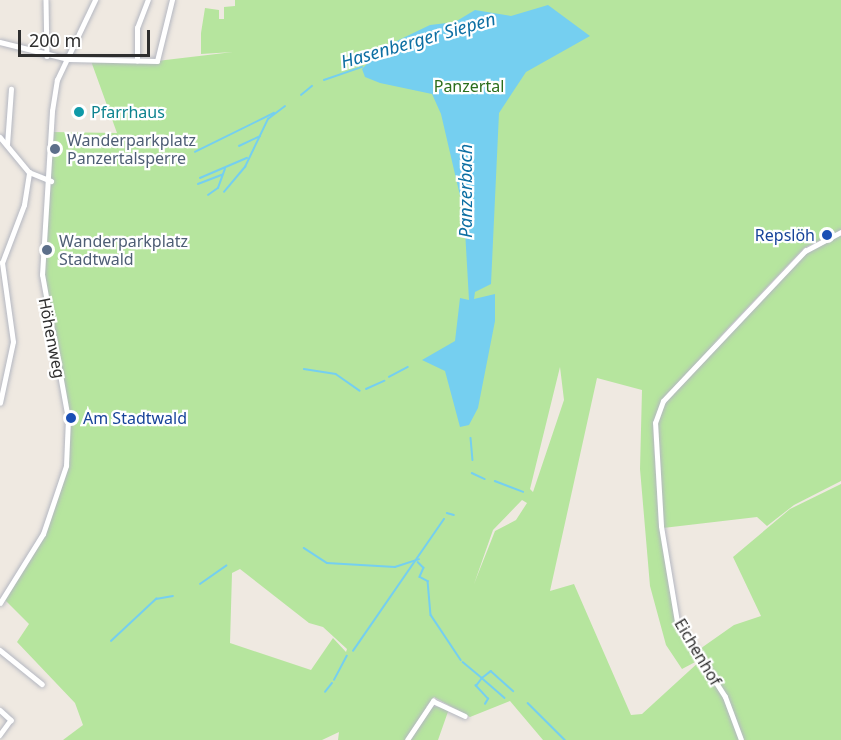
<!DOCTYPE html>
<html>
<head>
<meta charset="utf-8">
<style>
	body { margin:0 }
	#map { position:relative; width:841px; height:740px; overflow:hidden; background:#efe9e1; font-family:"Noto Sans",sans-serif }
	div>[style] { position:absolute }
	[style*='--x'] { left:calc(var(--x)*1px); top:calc(var(--y)*1px); width:calc(var(--w)*1px); rotate:calc(var(--a)*1deg) }
	.green>* { inset:0; background:#b6e59e }
	.water>* { inset:0; background:#75cff0 }
	.stream>* { height:1.5px; margin:-0.75px; padding:0 0.75px; transform-origin:0.75px; border-radius:0.75px; background:#75cff0 }
	.roads { filter:drop-shadow(0 0 2px #b4b7c1) drop-shadow(0 0 2px #b4b7c1) }
	.minor>* { height:4.5px; margin:-2.25px; padding:0 2.25px; transform-origin:2.25px; border-radius:2.25px; background:#fff }
	.dots>* { width:16px; height:16px; translate:-50% -50%; box-sizing:border-box; border:3px solid #fff; border-radius:50% }
	span { translate:-50% -50%; white-space:nowrap; text-align:center; line-height:1.15; -webkit-text-stroke:4.5px #fff; paint-order:stroke }
	.park-label { font-size:16px; color:#2c6e1b }
	.culture-label { font-size:16px; color:#0d838f }
	.left { translate:0 -50%; text-align:left }
	.service-label { font-size:16px; color:#4e5e75 }
	.transit-label { font-size:16px; color:#164399 }
	.right { translate:-100% -50%; text-align:right }
	.street-label { font-size:16px; color:#2e2e2e }
	.water-label { font-size:18px; color:#0d6fa3; font-style:italic }
	.scale { position:absolute; left:18px; top:30px; width:132px; height:27px; box-sizing:border-box; border:3px solid #2e2e2e; border-top:0; padding-left:8px; font-size:18px; line-height:21px; white-space:nowrap; color:#2e2e2e; -webkit-text-stroke:4px #fff; paint-order:stroke }
</style>
</head>
<body>
<div id="map">
	<div class="green">
		<div style="clip-path:polygon(evenodd,235px 0,841px 0,841px 230px,804px 248px,710px 347px,812px 248px,841px 233px,841px 481px,794px 505px,767px 526px,757px 517px,663px 528px,653px 429px,659px 521px,676px 623px,699px 660px,682px 669px,666px 645px,650px 586px,640px 469px,642px 390px,597px 378px,550px 591px,574px 584px,631px 715px,642px 714px,700px 661px,724px 698px,740px 740px,543px 740px,510px 701px,470px 717px,434px 697px,426px 707px,450px 706px,438px 740px,338px 740px,339px 732px,322px 740px,63px 740px,83px 725px,75px 703px,17px 642px,29px 624px,3px 598px,48px 524px,68px 451px,66px 406px,43px 294px,51px 132px,117px 133px,91px 61px,157px 61px,233px 52px,201px 54px,201px 33px,205px 8px,219px 10px,219px 19px,224px 19px,224px 7px,235px 6px,235px 0,560px 367px,564px 400px,533px 492px,530px 489px,560px 367px,235px 0,522px 500px,527px 503px,516px 520px,495px 531px,474px 584px,493px 530px,522px 500px,235px 0,240px 569px,309px 623px,323px 627px,347px 649px,346px 652px,333px 638px,311px 670px,230px 643px,232px 573px,240px 569px)"></div>
		<div style="clip-path:polygon(841px 484px,841px 740px,742px 740px,728px 699px,697px 651px,734px 625px,761px 616px,733px 557px,790px 509px)"></div>
	</div>
	<div class="water">
		<div style="clip-path:polygon(548px 5px,590px 36px,526px 72px,499px 113px,491px 284px,475px 292px,474px 299px,495px 294px,495px 321px,478px 408px,469px 425px,460px 427px,445px 371px,422px 360px,455px 341px,460px 298px,469px 300px,464px 213px,441px 114px,432px 94px,380px 83px,365px 77px,362px 69px,382px 48px,430px 25px,455px 22px,475px 10px,511px 16px)"></div>
	</div>
	<div class="stream">
		<div style="--x:324;--y:80;--w:40;--a:-18.9"></div>
		<div style="--x:301;--y:95;--w:14;--a:-39"></div>
		<div style="--x:239;--y:146;--w:23;--a:-25"></div>
		<div style="--x:195;--y:152;--w:88;--a:-26.3"></div>
		<div style="--x:200;--y:178;--w:51;--a:-23.1"></div>
		<div style="--x:198;--y:184;--w:26;--a:-21"></div>
		<div style="--x:224;--y:192;--w:33;--a:-50"></div>
		<div style="--x:245;--y:167;--w:53;--a:-64.4"></div>
		<div style="--x:268;--y:119;--w:21;--a:-37"></div>
		<div style="--x:208;--y:195;--w:12;--a:-35"></div>
		<div style="--x:218;--y:188;--w:20;--a:-70"></div>
		<div style="--x:304;--y:369;--w:32;--a:9"></div>
		<div style="--x:336;--y:374;--w:29;--a:35"></div>
		<div style="--x:389;--y:377;--w:21;--a:-28"></div>
		<div style="--x:366;--y:389;--w:20;--a:-24"></div>
		<div style="--x:471;--y:438;--w:22;--a:85"></div>
		<div style="--x:472;--y:473;--w:14;--a:25"></div>
		<div style="--x:495;--y:481;--w:30;--a:21"></div>
		<div style="--x:447;--y:513;--w:7;--a:16"></div>
		<div style="--x:304;--y:548;--w:27;--a:33"></div>
		<div style="--x:327;--y:563;--w:68;--a:3.4"></div>
		<div style="--x:395;--y:567;--w:25;--a:-18"></div>
		<div style="--x:418;--y:562;--w:8;--a:45"></div>
		<div style="--x:424;--y:568;--w:10;--a:114"></div>
		<div style="--x:420;--y:577;--w:9;--a:27"></div>
		<div style="--x:428;--y:581;--w:34;--a:85"></div>
		<div style="--x:431;--y:615;--w:54;--a:56.3"></div>
		<div style="--x:200;--y:584;--w:32;--a:-35"></div>
		<div style="--x:111;--y:641;--w:62;--a:-43"></div>
		<div style="--x:156;--y:599;--w:17;--a:-10"></div>
		<div style="--x:353;--y:651;--w:160;--a:-55.4"></div>
		<div style="--x:463;--y:662;--w:25;--a:40"></div>
		<div style="--x:482;--y:678;--w:11;--a:-38"></div>
		<div style="--x:491;--y:671;--w:30;--a:42"></div>
		<div style="--x:334;--y:680;--w:27;--a:-62"></div>
		<div style="--x:325;--y:692;--w:11;--a:-52"></div>
		<div style="--x:528;--y:703;--w:52;--a:45"></div>
		<div style="--x:485;--y:704;--w:6;--a:-59"></div>
		<div style="--x:488;--y:699;--w:18;--a:-133"></div>
		<div style="--x:476;--y:686;--w:10;--a:-53"></div>
		<div style="--x:482;--y:678;--w:30;--a:41"></div>
	</div>
	<div class="roads">
		<div class="minor">
			<div style="--x:46;--y:0;--w:56;--a:89"></div>
			<div style="--x:0;--y:42;--w:70;--a:14"></div>
			<div style="--x:68;--y:59;--w:89;--a:1.3"></div>
			<div style="--x:157;--y:61;--w:63;--a:-76.2"></div>
			<div style="--x:137;--y:61;--w:33;--a:-90"></div>
			<div style="--x:137;--y:28;--w:30;--a:-69"></div>
			<div style="--x:0;--y:137;--w:45;--a:50.4"></div>
			<div style="--x:29;--y:172;--w:24;--a:22"></div>
			<div style="--x:7;--y:145;--w:56;--a:-85.9"></div>
			<div style="--x:0;--y:403;--w:62;--a:-78"></div>
			<div style="--x:13;--y:342;--w:80;--a:-97.9"></div>
			<div style="--x:2;--y:263;--w:62;--a:-69.2"></div>
			<div style="--x:24;--y:205;--w:33;--a:-81"></div>
			<div style="--x:0;--y:603;--w:81;--a:-58.1"></div>
			<div style="--x:43;--y:534;--w:72;--a:-71.3"></div>
			<div style="--x:66;--y:466;--w:47;--a:-87.6"></div>
			<div style="--x:68;--y:419;--w:146;--a:-100.2"></div>
			<div style="--x:42;--y:275;--w:164;--a:-86.5"></div>
			<div style="--x:52;--y:111;--w:31;--a:-81"></div>
			<div style="--x:57;--y:80;--w:89;--a:-64.6"></div>
			<div style="--x:0;--y:650;--w:54;--a:39"></div>
			<div style="--x:0;--y:710;--w:15;--a:42"></div>
			<div style="--x:11;--y:720;--w:19;--a:126"></div>
			<div style="--x:407;--y:740;--w:47;--a:-56.3"></div>
			<div style="--x:433;--y:701;--w:35;--a:25"></div>
			<div style="--x:741;--y:740;--w:46;--a:-110.4"></div>
			<div style="--x:725;--y:697;--w:89;--a:-122.6"></div>
			<div style="--x:677;--y:622;--w:97;--a:-99.5"></div>
			<div style="--x:661;--y:526;--w:103;--a:-93.3"></div>
			<div style="--x:655;--y:423;--w:23;--a:-70"></div>
			<div style="--x:663;--y:401;--w:207;--a:-46.6"></div>
			<div style="--x:805;--y:251;--w:41;--a:-27.8"></div>
		</div>
	</div>
	<div class="dots">
		<div style="left:79px;top:112px;background:#0f9aa8"></div>
		<div style="left:55px;top:149px;background:#5c6f8a"></div>
		<div style="left:827px;top:235px;background:#1a4fb4"></div>
		<div style="left:47px;top:250px;background:#5c6f8a"></div>
		<div style="left:71px;top:418px;background:#1a4fb4"></div>
	</div>
	<div class="park-label">
		<span style="left:469px;top:86px">Panzertal</span>
	</div>
	<div class="culture-label">
		<span class="left" style="left:91px;top:112px">Pfarrhaus</span>
	</div>
	<div class="service-label">
		<span class="left" style="left:67px;top:149px">Wanderparkplatz<br>Panzertalsperre</span>
		<span class="left" style="left:59px;top:250px">Wanderparkplatz<br>Stadtwald</span>
	</div>
	<div class="transit-label">
		<span class="right" style="left:815px;top:235px">Repslöh</span>
		<span class="left" style="left:83px;top:418px">Am Stadtwald</span>
	</div>
	<div class="street-label">
		<span style="left:52px;top:338px;rotate:79deg">Höhenweg</span>
		<span style="left:698px;top:652px;rotate:59deg">Eichenhof</span>
	</div>
	<div class="water-label">
		<span style="left:418px;top:40px;rotate:-16deg">Hasenberger Siepen</span>
		<span style="left:465px;top:191px;rotate:-90deg">Panzerbach</span>
	</div>
	<div class="scale">200 m</div>
</div>
</body>
</html>
